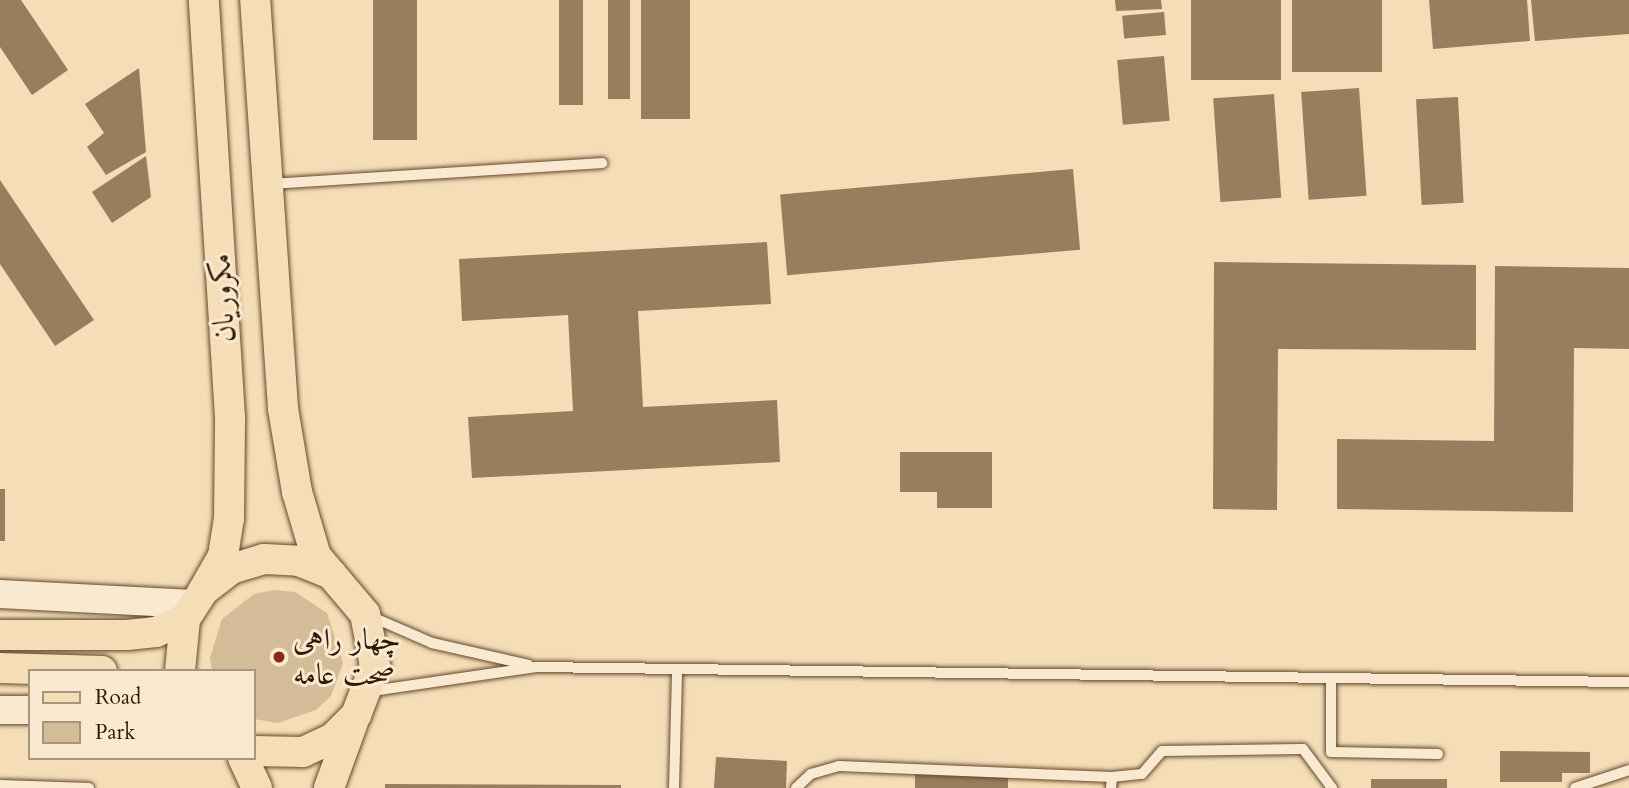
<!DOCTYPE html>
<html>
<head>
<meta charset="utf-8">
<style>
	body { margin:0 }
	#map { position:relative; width:1629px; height:788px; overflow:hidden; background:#f5ddb7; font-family:Cardo,Amiri,serif }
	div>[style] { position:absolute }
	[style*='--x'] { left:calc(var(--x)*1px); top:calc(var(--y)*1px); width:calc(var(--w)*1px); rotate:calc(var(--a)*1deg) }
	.green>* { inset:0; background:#d4bc98 }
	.building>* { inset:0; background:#977e5f; transform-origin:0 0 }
	.roads { filter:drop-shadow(0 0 2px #62492e) drop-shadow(0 0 2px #62492e) }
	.lane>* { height:10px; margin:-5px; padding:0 5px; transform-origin:5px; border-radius:5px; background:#f8e9d0 }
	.secondary>* { height:28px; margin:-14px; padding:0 14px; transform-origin:14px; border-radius:14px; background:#f8e9d0 }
	.primary>* { height:30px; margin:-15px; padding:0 15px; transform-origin:15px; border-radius:15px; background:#f5ddb7 }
	.dots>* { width:19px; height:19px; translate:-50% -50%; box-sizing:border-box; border:4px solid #f8e9d0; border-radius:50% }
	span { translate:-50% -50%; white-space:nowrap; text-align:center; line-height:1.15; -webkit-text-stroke:6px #f8e9d0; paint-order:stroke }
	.street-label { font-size:30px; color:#311800 }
	.poi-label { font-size:30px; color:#311800 }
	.left { translate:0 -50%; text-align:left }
	.legend { position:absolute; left:28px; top:669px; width:228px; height:91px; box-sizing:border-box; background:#f8e9d0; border:2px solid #a8957d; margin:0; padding:9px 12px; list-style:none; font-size:21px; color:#311800 }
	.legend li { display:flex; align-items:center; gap:14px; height:35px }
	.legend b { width:35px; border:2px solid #a8957d }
</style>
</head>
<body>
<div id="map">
	<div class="green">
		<div style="clip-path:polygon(274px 590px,295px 592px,327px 613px,343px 663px,331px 696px,316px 710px,278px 723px,254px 719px,254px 671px,212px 671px,210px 658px,222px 619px,254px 594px)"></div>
	</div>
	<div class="building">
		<div style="clip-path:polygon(0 0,21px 0,68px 70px,32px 95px,0 47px)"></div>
		<div style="left:373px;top:0;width:44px;height:140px"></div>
		<div style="left:559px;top:0;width:24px;height:105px"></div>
		<div style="left:608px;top:0;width:22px;height:99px"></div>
		<div style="left:641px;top:0;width:49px;height:119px"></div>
		<div style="clip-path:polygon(1115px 0,1161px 0,1162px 9px,1116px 11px)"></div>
		<div style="left:1191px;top:0;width:90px;height:80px"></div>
		<div style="left:1292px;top:0;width:90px;height:72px"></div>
		<div style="clip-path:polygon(1429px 0,1527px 0,1530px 41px,1433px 49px)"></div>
		<div style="clip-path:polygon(1531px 0,1629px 0,1629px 34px,1535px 41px)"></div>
		<div style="left:1164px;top:12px;width:23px;height:42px;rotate:85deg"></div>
		<div style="left:1164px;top:56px;width:65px;height:47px;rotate:85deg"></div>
		<div style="clip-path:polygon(139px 68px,146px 152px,106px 175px,87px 147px,104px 133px,85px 104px)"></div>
		<div style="left:1359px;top:88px;width:108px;height:58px;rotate:86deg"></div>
		<div style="left:1274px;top:94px;width:104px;height:61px;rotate:86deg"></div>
		<div style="left:1458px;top:97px;width:106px;height:42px;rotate:87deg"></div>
		<div style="clip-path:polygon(146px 156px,151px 197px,112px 223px,92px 192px)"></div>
		<div style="left:1073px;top:169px;width:81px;height:294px;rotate:85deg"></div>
		<div style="clip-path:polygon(0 180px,94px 320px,55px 346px,0 264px)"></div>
		<div style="clip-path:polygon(767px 242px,771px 304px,638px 311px,643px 407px,777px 400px,780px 462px,472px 478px,468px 417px,573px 411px,568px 315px,462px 321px,459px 259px)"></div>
		<div style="clip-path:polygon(1214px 262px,1476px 265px,1476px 350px,1278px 349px,1277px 510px,1213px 509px)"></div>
		<div style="clip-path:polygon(1495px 266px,1629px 268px,1629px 349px,1574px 348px,1573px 512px,1337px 509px,1337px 439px,1494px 441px)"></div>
		<div style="clip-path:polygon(900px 452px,992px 452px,992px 508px,937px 508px,937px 492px,900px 492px)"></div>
		<div style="left:0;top:489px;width:5px;height:52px"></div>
		<div style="clip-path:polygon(1500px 751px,1590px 752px,1590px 773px,1562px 773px,1562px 782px,1500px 782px)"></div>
		<div style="clip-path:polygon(716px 757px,787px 761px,786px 788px,714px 788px)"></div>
		<div style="clip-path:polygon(915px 773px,1008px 776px,1008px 788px,915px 788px)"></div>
		<div style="left:1447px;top:779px;width:9px;height:76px;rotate:90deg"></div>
		<div style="clip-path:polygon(385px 784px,621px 785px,621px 788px,385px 788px)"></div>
	</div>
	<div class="roads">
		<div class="lane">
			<div style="--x:271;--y:184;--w:332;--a:-3.6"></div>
			<div style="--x:370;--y:616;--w:68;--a:23.5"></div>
			<div style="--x:432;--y:643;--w:99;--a:12.8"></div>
			<div style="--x:1331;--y:678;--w:74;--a:90"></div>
			<div style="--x:1331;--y:752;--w:107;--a:1.1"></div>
			<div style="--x:372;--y:691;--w:166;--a:-8.3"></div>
			<div style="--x:536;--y:667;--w:1093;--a:0.79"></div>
			<div style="--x:0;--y:785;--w:89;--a:1.9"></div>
			<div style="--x:674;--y:788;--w:117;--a:-88.5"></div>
			<div style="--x:796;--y:788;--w:21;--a:-43"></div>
			<div style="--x:811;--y:774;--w:29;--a:-16"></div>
			<div style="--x:839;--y:766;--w:273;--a:2.3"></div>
			<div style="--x:1112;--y:777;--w:30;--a:-6"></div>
			<div style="--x:1142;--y:774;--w:30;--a:-49"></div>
			<div style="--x:1162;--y:751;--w:141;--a:-0.8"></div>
			<div style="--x:1303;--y:749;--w:49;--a:53.4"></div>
			<div style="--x:1111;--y:788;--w:11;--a:-85"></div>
			<div style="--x:1575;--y:788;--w:57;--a:-18.4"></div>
		</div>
		<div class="secondary">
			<div style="--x:0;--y:594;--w:193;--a:3"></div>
			<div style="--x:0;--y:710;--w:30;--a:0"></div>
		</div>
		<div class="primary">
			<div style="--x:203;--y:591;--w:40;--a:-60.3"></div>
			<div style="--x:223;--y:556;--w:37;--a:-81"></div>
			<div style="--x:229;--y:519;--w:102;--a:-89.4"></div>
			<div style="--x:230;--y:417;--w:418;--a:-93.6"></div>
			<div style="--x:0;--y:635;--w:127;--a:0"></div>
			<div style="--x:127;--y:635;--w:29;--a:-6"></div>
			<div style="--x:156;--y:632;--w:32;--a:-24"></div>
			<div style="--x:0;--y:668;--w:102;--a:1.7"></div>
			<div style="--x:180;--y:671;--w:52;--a:-84.5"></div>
			<div style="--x:185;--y:619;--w:33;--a:-57"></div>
			<div style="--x:203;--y:591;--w:36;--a:-38"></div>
			<div style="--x:231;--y:569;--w:34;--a:-17"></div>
			<div style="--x:264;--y:559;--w:35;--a:3"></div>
			<div style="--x:299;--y:561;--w:35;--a:22"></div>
			<div style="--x:254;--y:751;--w:49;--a:1.2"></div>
			<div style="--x:303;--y:752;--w:33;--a:-25"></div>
			<div style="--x:333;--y:738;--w:33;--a:-45"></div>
			<div style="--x:356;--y:715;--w:53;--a:-68.8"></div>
			<div style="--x:375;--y:666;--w:53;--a:-100.9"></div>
			<div style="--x:365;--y:614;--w:76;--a:-130.2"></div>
			<div style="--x:316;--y:556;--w:67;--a:-106.5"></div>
			<div style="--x:297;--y:492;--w:85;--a:-99.5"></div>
			<div style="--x:283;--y:408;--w:409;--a:-93.9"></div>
			<div style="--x:243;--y:758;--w:33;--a:65"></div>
			<div style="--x:329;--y:788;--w:70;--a:-70"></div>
		</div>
	</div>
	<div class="dots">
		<div style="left:279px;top:657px;background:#8f2418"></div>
	</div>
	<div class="street-label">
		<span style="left:223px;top:298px;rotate:-93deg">مکروریان</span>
	</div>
	<div class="poi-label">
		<span class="left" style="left:293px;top:657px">چهار راهی<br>صحت عامه</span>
	</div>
	<ul class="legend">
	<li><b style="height:9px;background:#f5ddb7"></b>Road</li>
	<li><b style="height:19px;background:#d4bc98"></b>Park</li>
	</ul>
</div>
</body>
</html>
